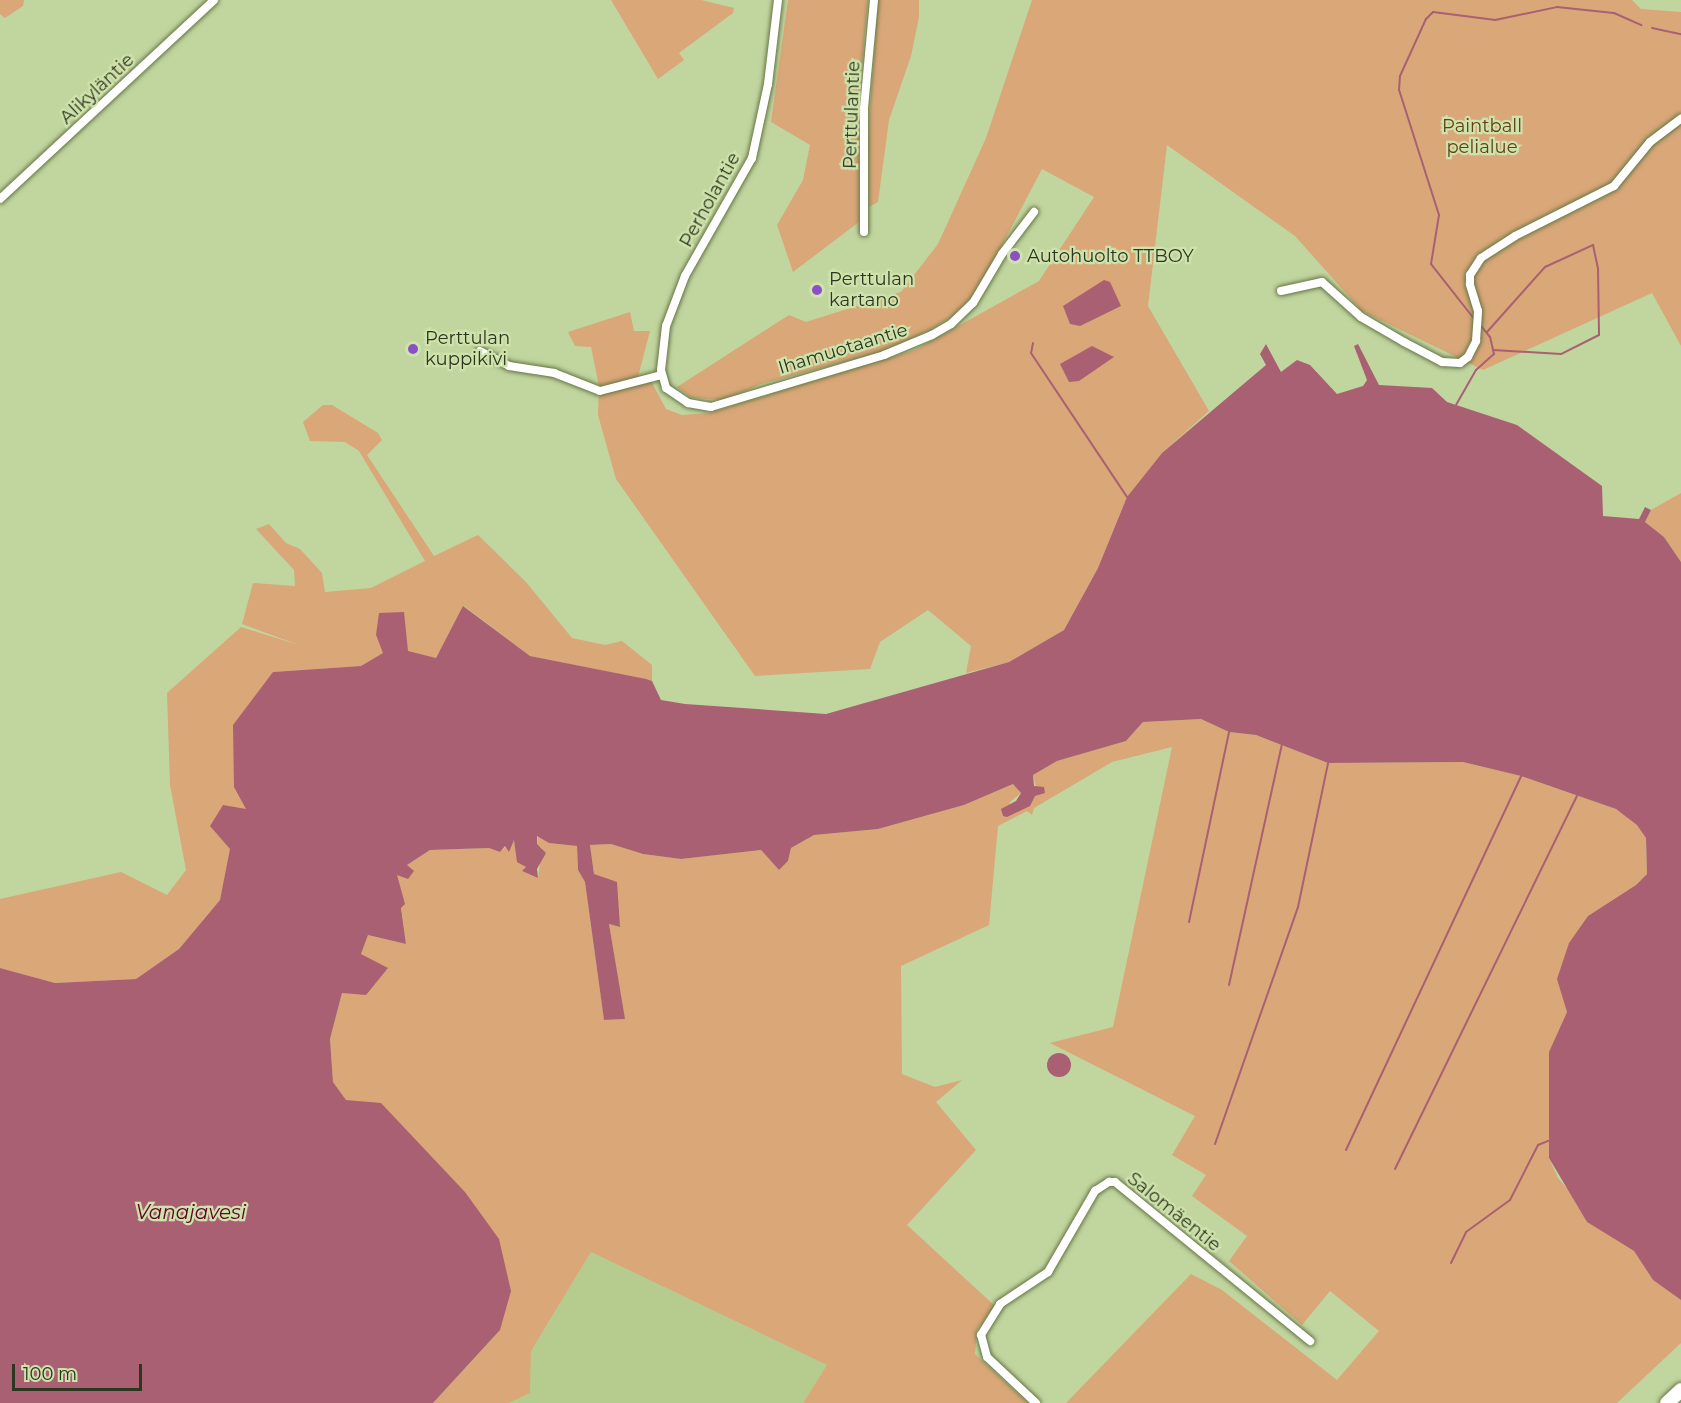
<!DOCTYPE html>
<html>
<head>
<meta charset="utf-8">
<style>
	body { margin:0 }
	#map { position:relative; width:1681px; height:1403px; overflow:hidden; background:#c1d59f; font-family:Montserrat,sans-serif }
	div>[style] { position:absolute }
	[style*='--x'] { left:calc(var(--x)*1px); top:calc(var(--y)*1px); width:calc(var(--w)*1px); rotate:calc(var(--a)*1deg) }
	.built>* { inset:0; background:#b6cb8e }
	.green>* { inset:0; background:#daa778 }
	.water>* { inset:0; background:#a96072 }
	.round { border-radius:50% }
	.stream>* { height:2px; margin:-1px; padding:0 1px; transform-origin:1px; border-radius:1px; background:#a96072 }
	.roads { filter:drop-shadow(0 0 2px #657644) drop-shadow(0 0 2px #657644) }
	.street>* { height:8px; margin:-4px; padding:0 4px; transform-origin:4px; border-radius:4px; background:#fff }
	.highway>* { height:14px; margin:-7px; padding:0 7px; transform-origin:7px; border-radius:7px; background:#fff }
	.dots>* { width:16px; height:16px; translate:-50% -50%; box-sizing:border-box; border:3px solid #cee2ab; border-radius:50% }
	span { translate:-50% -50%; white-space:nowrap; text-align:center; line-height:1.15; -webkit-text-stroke:4.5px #cee2ab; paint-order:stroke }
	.street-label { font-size:18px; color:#2e3620 }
	.park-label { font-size:18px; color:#643e15 }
	.poi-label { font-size:18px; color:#2e3620 }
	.left { translate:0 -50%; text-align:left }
	.water-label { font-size:20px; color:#62032b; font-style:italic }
	.scale { position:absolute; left:12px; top:1364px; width:130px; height:27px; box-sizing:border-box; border:3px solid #2e3620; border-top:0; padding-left:8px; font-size:18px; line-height:21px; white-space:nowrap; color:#2e3620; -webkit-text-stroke:4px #cee2ab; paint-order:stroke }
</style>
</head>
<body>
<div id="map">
	<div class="built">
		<div style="clip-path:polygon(591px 1252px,827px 1365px,803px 1403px,509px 1403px,530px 1393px,531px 1351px)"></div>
	</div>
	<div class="green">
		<div style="clip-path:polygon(0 0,24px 0,23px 6px,5px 18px,0 14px)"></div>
		<div style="clip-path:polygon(611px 0,701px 0,734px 8px,733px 13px,679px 53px,684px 60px,658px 79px)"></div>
		<div style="clip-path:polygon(788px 0,868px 0,859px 94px,859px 222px,793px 272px,777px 225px,803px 180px,810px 145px,771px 122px)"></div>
		<div style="clip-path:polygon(878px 0,919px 0,919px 17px,911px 56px,889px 120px,878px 202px,869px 207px,868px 137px)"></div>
		<div style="clip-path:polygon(1032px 0,1632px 0,1641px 9px,1681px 12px,1681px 346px,1652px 293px,1483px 370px,1362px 311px,1295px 236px,1167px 145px,1148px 306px,1209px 411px,1162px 453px,1127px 497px,1098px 568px,1064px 630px,1009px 662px,966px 673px,971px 646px,928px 610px,880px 642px,870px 669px,755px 676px,616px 479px,598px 415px,599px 386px,591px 347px,575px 346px,568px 332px,630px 312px,634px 331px,650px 331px,638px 377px,647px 374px,666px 409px,682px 415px,709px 413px,915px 350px,1039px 281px,1094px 197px,1042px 169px,981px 285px,958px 313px,932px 329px,888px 350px,761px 384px,725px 400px,692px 398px,677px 387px,789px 315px,806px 322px,901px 292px,938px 244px,986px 138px)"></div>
		<div style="clip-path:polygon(323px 405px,332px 405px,378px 433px,382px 440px,367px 455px,434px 556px,478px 535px,526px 582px,572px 638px,605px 645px,622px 641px,652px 665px,652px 681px,530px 656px,464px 606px,436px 658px,408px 652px,376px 635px,384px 653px,361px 666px,273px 672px,246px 809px,241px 811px,220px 900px,179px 949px,136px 979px,55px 983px,0 968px,0 899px,121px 872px,167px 895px,186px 870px,170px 785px,167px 693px,241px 627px,299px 645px,242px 624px,253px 583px,295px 586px,294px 570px,256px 529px,269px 524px,286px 543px,300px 549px,322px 573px,325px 592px,371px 588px,425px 561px,359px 451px,345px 442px,310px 441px,303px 422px)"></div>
		<div style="clip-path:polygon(1681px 493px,1681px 562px,1664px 537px,1645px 522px,1651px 510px)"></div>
		<div style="clip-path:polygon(1201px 719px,1229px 732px,1256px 735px,1328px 763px,1463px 762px,1521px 776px,1616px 809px,1637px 824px,1646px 838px,1647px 874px,1636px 885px,1588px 916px,1563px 994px,1567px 1012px,1549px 1053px,1549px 1158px,1558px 1178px,1576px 1199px,1587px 1222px,1634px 1251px,1653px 1280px,1681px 1300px,1681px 1343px,1617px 1403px,1066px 1403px,1191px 1274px,1222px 1290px,1337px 1380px,1379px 1331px,1330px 1291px,1302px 1325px,1229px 1261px,1247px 1236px,1192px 1196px,1206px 1175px,1172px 1155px,1195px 1116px,1050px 1043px,1113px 1027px,1172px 747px,1112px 762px,1034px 808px,1032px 815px,1027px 811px,998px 826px,989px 925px,901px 966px,902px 1074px,935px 1087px,962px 1080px,936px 1102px,976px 1150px,907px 1225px,995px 1306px,977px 1330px,975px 1354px,1028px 1403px,803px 1403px,827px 1365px,591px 1252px,531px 1351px,530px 1393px,509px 1403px,433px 1403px,500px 1330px,465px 1192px,381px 1104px,346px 1100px,333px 1082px,330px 1039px,342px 993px,388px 969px,361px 954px,368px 935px,406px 944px,397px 875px,407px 865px,430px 850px,489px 848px,500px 852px,514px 839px,526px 868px,522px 871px,538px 878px,542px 848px,537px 845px,538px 836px,550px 843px,577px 846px,578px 870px,585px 882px,604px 1020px,624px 1019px,609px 924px,619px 927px,594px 874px,590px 845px,611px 844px,643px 854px,681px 859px,761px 850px,779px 870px,788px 861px,791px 848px,814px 835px,878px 829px,964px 805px,1013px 784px,1021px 793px,1010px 802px,1007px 817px,1036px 787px,1033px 775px,1057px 761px,1126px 741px,1143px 722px)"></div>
	</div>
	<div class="water">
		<div style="clip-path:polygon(1104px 280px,1110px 282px,1121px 306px,1080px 326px,1070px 324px,1063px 306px)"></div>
		<div style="clip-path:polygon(1266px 344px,1281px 372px,1297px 360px,1310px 365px,1337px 394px,1363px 386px,1367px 380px,1354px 346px,1358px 344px,1379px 385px,1432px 388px,1447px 402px,1517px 425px,1602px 486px,1603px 516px,1639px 519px,1645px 507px,1651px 510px,1645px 522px,1664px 537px,1681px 562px,1681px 1300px,1653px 1280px,1634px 1251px,1587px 1222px,1549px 1158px,1549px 1052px,1567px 1012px,1557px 979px,1569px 943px,1588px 916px,1636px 885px,1647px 874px,1646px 838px,1637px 825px,1616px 809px,1521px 776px,1463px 762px,1328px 763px,1256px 735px,1229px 732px,1201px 719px,1143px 722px,1126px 741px,1057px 761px,1033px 775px,1034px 786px,1044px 787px,1045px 793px,1035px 796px,1030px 806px,1007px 817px,1003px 816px,1001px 809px,1016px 801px,1021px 793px,1013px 784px,964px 805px,878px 829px,814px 835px,791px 848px,788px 861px,779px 870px,761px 850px,681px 859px,643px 854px,611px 844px,590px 845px,594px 874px,617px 882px,620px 927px,609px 924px,625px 1019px,604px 1020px,585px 882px,578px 870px,577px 846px,549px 843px,537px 836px,537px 844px,546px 853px,537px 869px,538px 878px,522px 871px,526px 867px,517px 862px,514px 840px,509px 852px,505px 846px,500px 852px,489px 848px,430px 850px,407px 865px,414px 871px,408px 879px,397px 875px,405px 904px,401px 908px,406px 944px,368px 935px,361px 954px,388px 968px,366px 995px,342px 993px,330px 1039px,333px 1082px,346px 1100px,381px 1103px,465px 1192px,499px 1239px,511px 1291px,500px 1330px,433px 1403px,0 1403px,0 968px,55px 983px,136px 979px,179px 949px,220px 900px,230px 849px,210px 826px,223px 805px,246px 809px,234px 787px,233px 725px,273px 672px,361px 666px,383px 653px,376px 635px,379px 613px,404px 612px,408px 651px,436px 658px,463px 606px,530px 656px,646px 679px,652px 681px,661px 700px,685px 704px,826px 714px,1009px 662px,1064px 630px,1098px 568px,1127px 497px,1162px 453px,1266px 365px,1260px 354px)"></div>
		<div style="clip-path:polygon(1092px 346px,1114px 357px,1079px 381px,1069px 382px,1060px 364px)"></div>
		<div class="round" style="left:1047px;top:1053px;width:24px;height:24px"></div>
	</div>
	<div class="stream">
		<div style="--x:1652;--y:28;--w:30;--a:12"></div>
		<div style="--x:1475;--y:320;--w:71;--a:-128.2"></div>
		<div style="--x:1431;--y:264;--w:50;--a:-80.7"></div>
		<div style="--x:1439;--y:215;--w:131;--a:-107.7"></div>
		<div style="--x:1399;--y:90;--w:14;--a:-86"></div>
		<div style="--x:1400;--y:76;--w:63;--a:-65.5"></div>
		<div style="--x:1426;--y:19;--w:10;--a:-45"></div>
		<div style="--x:1433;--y:12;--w:63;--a:7.4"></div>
		<div style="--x:1495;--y:20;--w:63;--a:-11.8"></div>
		<div style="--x:1557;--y:7;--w:57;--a:6"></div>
		<div style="--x:1614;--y:13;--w:30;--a:24"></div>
		<div style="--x:1487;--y:332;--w:87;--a:-48.3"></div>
		<div style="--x:1545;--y:267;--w:53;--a:-24.6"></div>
		<div style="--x:1593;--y:245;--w:25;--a:78"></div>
		<div style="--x:1598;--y:269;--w:66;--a:89.1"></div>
		<div style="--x:1599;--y:335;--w:42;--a:153.4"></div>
		<div style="--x:1561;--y:354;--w:68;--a:-176.6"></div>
		<div style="--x:1033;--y:343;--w:10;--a:101"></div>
		<div style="--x:1031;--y:353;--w:173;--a:56.3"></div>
		<div style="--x:1456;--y:405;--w:40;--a:-60.3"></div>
		<div style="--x:1476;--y:370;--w:24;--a:-42"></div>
		<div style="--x:1494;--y:354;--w:17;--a:-103"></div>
		<div style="--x:1490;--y:337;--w:14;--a:-129"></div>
		<div style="--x:1189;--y:922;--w:194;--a:-78.1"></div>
		<div style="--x:1229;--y:985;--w:247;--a:-77.6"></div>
		<div style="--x:1215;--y:1144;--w:251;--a:-70.7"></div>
		<div style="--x:1298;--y:907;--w:147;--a:-78.2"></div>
		<div style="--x:1346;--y:1150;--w:413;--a:-64.9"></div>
		<div style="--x:1395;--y:1169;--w:415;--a:-64"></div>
		<div style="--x:1451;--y:1263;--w:34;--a:-64"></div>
		<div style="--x:1466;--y:1232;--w:54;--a:-36"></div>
		<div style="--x:1510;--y:1200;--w:62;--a:-63"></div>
		<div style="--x:1538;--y:1145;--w:11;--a:-22"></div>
	</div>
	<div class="roads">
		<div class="street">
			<div style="--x:778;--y:0;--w:85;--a:96.8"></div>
			<div style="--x:768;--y:84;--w:76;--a:102.2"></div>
			<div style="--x:752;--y:158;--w:136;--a:119.6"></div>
			<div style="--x:685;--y:276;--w:53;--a:110.8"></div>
			<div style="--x:666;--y:326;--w:44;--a:96.5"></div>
			<div style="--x:661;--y:370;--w:19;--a:74"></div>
			<div style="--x:666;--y:388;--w:27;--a:34"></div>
			<div style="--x:688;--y:403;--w:23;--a:10"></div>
			<div style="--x:711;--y:407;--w:181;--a:-16.7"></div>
			<div style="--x:884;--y:355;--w:52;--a:-22.6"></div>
			<div style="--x:932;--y:335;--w:22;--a:-30"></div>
			<div style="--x:951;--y:324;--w:30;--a:-44"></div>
			<div style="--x:973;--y:303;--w:57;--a:-59.4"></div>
			<div style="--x:1002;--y:254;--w:53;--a:-52.7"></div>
			<div style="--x:0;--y:199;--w:292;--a:-42.9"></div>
			<div style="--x:864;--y:232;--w:124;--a:-90"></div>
			<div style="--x:864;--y:108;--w:108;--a:-84.7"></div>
			<div style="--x:1281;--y:291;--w:42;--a:-12.4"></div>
			<div style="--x:1322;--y:282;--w:52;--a:41.9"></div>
			<div style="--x:1361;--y:317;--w:50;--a:30.2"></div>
			<div style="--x:1404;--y:342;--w:43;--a:27.8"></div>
			<div style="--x:1442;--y:362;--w:18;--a:3"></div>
			<div style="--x:1460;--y:363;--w:10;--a:-37"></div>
			<div style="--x:1468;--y:357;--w:18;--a:-63"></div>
			<div style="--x:1476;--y:341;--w:30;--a:-86"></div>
			<div style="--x:1478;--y:311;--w:28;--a:-107"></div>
			<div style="--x:1470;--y:284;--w:9;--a:-90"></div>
			<div style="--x:1470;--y:275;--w:20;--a:-57"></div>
			<div style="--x:1481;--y:258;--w:40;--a:-32.9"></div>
			<div style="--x:1515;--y:236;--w:111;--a:-26.8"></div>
			<div style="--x:1614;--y:186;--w:57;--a:-50.7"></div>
			<div style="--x:1650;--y:142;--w:39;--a:-37"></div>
			<div style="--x:480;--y:351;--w:33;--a:27"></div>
			<div style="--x:509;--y:366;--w:46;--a:8.8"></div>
			<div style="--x:554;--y:373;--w:49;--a:21.4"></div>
			<div style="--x:600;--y:391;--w:64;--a:-14.5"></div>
			<div style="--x:1036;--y:1403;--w:67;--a:-136.8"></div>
			<div style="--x:987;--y:1357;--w:23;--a:-105"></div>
			<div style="--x:981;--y:1335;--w:36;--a:-58"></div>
			<div style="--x:1000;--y:1304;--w:58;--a:-33.7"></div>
			<div style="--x:1048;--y:1272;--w:94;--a:-59.9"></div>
			<div style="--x:1095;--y:1191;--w:17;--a:-33"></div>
			<div style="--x:1109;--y:1182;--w:6;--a:0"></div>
			<div style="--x:1115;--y:1182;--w:252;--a:39.2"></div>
		</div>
		<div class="highway">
			<div style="--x:1667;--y:1403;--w:19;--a:-43"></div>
		</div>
	</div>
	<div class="dots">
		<div style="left:1015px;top:256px;background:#8b4fc6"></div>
		<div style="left:817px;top:290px;background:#8b4fc6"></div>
		<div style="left:413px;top:349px;background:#8b4fc6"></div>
	</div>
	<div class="street-label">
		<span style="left:97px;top:89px;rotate:-43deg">Alikyläntie</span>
		<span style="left:852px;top:115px;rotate:-88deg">Perttulantie</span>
		<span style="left:710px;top:200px;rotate:-61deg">Perholantie</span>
		<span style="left:843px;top:349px;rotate:-17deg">Ihamuotaantie</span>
		<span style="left:1174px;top:1212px;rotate:39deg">Salomäentie</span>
	</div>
	<div class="park-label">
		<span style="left:1482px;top:137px">Paintball<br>pelialue</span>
	</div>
	<div class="poi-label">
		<span class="left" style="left:1027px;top:256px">Autohuolto TTBOY</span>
		<span class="left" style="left:829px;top:290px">Perttulan<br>kartano</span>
		<span class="left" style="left:425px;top:349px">Perttulan<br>kuppikivi</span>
	</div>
	<div class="water-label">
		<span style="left:191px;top:1212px">Vanajavesi</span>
	</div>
	<div class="scale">100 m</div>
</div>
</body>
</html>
